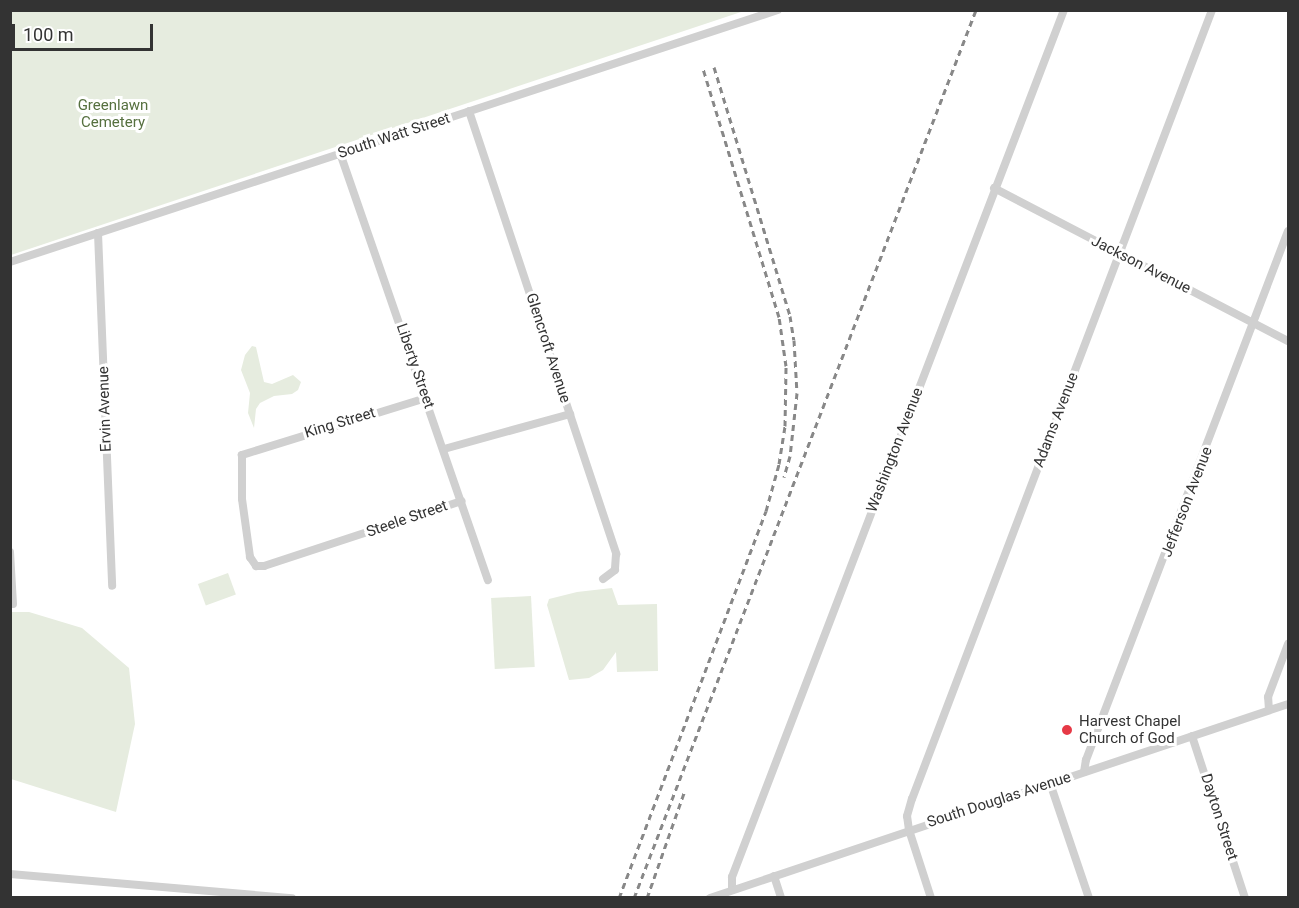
<!DOCTYPE html>
<html>
<head>
<meta charset="utf-8">
<style>
	body { margin:0 }
	#map { position:relative; width:1299px; height:908px; overflow:hidden; background:#fff; font-family:Roboto,sans-serif }
	div>[style] { position:absolute }
	[style*='--x'] { left:calc(var(--x)*1px); top:calc(var(--y)*1px); width:calc(var(--w)*1px); rotate:calc(var(--a)*1deg) }
	.green>* { inset:0; background:#e6ecdf; transform-origin:0 0 }
	.minor>* { height:8px; margin:-4px; padding:0 4px; transform-origin:4px; border-radius:4px; background:#d0d0d0 }
	.rail>* { height:3px; margin-top:-1.5px; transform-origin:0; background:repeating-linear-gradient(90deg,#888 0 6px,transparent 0 10.5px) }
	.dots>* { width:16px; height:16px; translate:-50% -50%; box-sizing:border-box; border:3px solid #fff; border-radius:50% }
	span { translate:-50% -50%; white-space:nowrap; text-align:center; line-height:1.15; -webkit-text-stroke:6px #fff; paint-order:stroke }
	.park-label { font-size:15px; color:#56703f }
	.street-label { font-size:15px; color:#333 }
	.poi-label { font-size:15px; color:#333 }
	.left { translate:0 -50%; text-align:left }
	.frame { position:absolute; inset:0; border:12px solid #333; pointer-events:none }
	.scale { position:absolute; left:12px; top:24px; width:141px; height:27px; box-sizing:border-box; border:3px solid #333; border-top:0; padding-left:8px; font-size:18px; line-height:21px; white-space:nowrap; color:#333; -webkit-text-stroke:4px #fff; paint-order:stroke }
</style>
</head>
<body>
<div id="map">
	<div class="green">
		<div style="clip-path:polygon(11px 10px,744px 10px,744px 11px,11px 255px)"></div>
		<div style="clip-path:polygon(252px 346px,256px 347px,264px 382px,272px 384px,293px 375px,301px 382px,298px 390px,292px 394px,274px 396px,260px 403px,256px 409px,254px 428px,248px 413px,250px 393px,241px 370px,245px 355px)"></div>
		<div style="left:228px;top:573px;width:23px;height:32px;rotate:70deg"></div>
		<div style="clip-path:polygon(612px 588px,618px 605px,657px 604px,658px 671px,617px 672px,616px 652px,603px 670px,589px 678px,569px 680px,547px 605px,549px 599px,577px 592px)"></div>
		<div style="left:531px;top:596px;width:71px;height:40px;rotate:87deg"></div>
		<div style="clip-path:polygon(11px 612px,29px 612px,82px 628px,129px 668px,135px 724px,116px 812px,11px 779px)"></div>
	</div>
	<div class="minor">
		<div style="--x:469;--y:111;--w:467;--a:71.6"></div>
		<div style="--x:616;--y:554;--w:16;--a:94"></div>
		<div style="--x:615;--y:570;--w:15;--a:143"></div>
		<div style="--x:340;--y:153;--w:452;--a:70.9"></div>
		<div style="--x:994;--y:188;--w:331;--a:27.5"></div>
		<div style="--x:98;--y:233;--w:353;--a:87.7"></div>
		<div style="--x:10;--y:262;--w:808;--a:-18.17"></div>
		<div style="--x:426;--y:398;--w:193;--a:162.8"></div>
		<div style="--x:242;--y:455;--w:44;--a:90"></div>
		<div style="--x:242;--y:499;--w:59;--a:82.1"></div>
		<div style="--x:250;--y:557;--w:11;--a:56"></div>
		<div style="--x:256;--y:566;--w:8;--a:0"></div>
		<div style="--x:264;--y:566;--w:208;--a:-18.2"></div>
		<div style="--x:444;--y:449;--w:131;--a:-15.5"></div>
		<div style="--x:10;--y:552;--w:52;--a:86.7"></div>
		<div style="--x:1269;--y:710;--w:13;--a:-94"></div>
		<div style="--x:1268;--y:697;--w:57;--a:-69.3"></div>
		<div style="--x:1192;--y:736;--w:170;--a:71.9"></div>
		<div style="--x:1084;--y:772;--w:12;--a:-81"></div>
		<div style="--x:1086;--y:760;--w:566;--a:-69.1"></div>
		<div style="--x:1050;--y:783;--w:121;--a:71.3"></div>
		<div style="--x:10;--y:874;--w:283;--a:4.9"></div>
		<div style="--x:774;--y:876;--w:23;--a:72"></div>
		<div style="--x:732;--y:890;--w:13;--a:-90"></div>
		<div style="--x:732;--y:877;--w:928;--a:-69.05"></div>
		<div style="--x:710;--y:898;--w:610;--a:-18.55"></div>
		<div style="--x:931;--y:898;--w:71;--a:-107.9"></div>
		<div style="--x:909;--y:830;--w:14;--a:-98"></div>
		<div style="--x:907;--y:816;--w:18;--a:-74"></div>
		<div style="--x:912;--y:799;--w:844;--a:-69.18"></div>
	</div>
	<div class="rail">
		<div style="--x:714;--y:67;--w:260;--a:73"></div>
		<div style="--x:790;--y:316;--w:24;--a:81"></div>
		<div style="--x:794;--y:340;--w:53;--a:86.8"></div>
		<div style="--x:797;--y:393;--w:63;--a:96.3"></div>
		<div style="--x:790;--y:456;--w:22;--a:106"></div>
		<div style="--x:619;--y:898;--w:414;--a:-69.2"></div>
		<div style="--x:766;--y:511;--w:49;--a:-74.5"></div>
		<div style="--x:779;--y:464;--w:38;--a:-81"></div>
		<div style="--x:785;--y:426;--w:60;--a:-89"></div>
		<div style="--x:786;--y:366;--w:49;--a:-98.1"></div>
		<div style="--x:779;--y:317;--w:259;--a:-107"></div>
		<div style="--x:634;--y:898;--w:952;--a:-68.94"></div>
		<div style="--x:647;--y:898;--w:114;--a:-70.6"></div>
	</div>
	<div class="dots">
		<div style="left:1067px;top:730px;background:#e63946"></div>
	</div>
	<div class="park-label">
		<span style="left:113px;top:114px">Greenlawn<br>Cemetery</span>
	</div>
	<div class="street-label">
		<span style="left:394px;top:136px;rotate:-18deg">South Watt Street</span>
		<span style="left:1141px;top:265px;rotate:27deg">Jackson Avenue</span>
		<span style="left:548px;top:348px;rotate:72deg">Glencroft Avenue</span>
		<span style="left:415px;top:366px;rotate:71deg">Liberty Street</span>
		<span style="left:105px;top:409px;rotate:-92deg">Ervin Avenue</span>
		<span style="left:1056px;top:420px;rotate:-69deg">Adams Avenue</span>
		<span style="left:340px;top:423px;rotate:-17deg">King Street</span>
		<span style="left:895px;top:450px;rotate:-69deg">Washington Avenue</span>
		<span style="left:1187px;top:502px;rotate:-69deg">Jefferson Avenue</span>
		<span style="left:407px;top:519px;rotate:-19deg">Steele Street</span>
		<span style="left:999px;top:800px;rotate:-18deg">South Douglas Avenue</span>
		<span style="left:1219px;top:817px;rotate:72deg">Dayton Street</span>
	</div>
	<div class="poi-label">
		<span class="left" style="left:1079px;top:730px">Harvest Chapel<br>Church of God</span>
	</div>
	<div class="frame"></div>
	<div class="scale">100 m</div>
</div>
</body>
</html>
